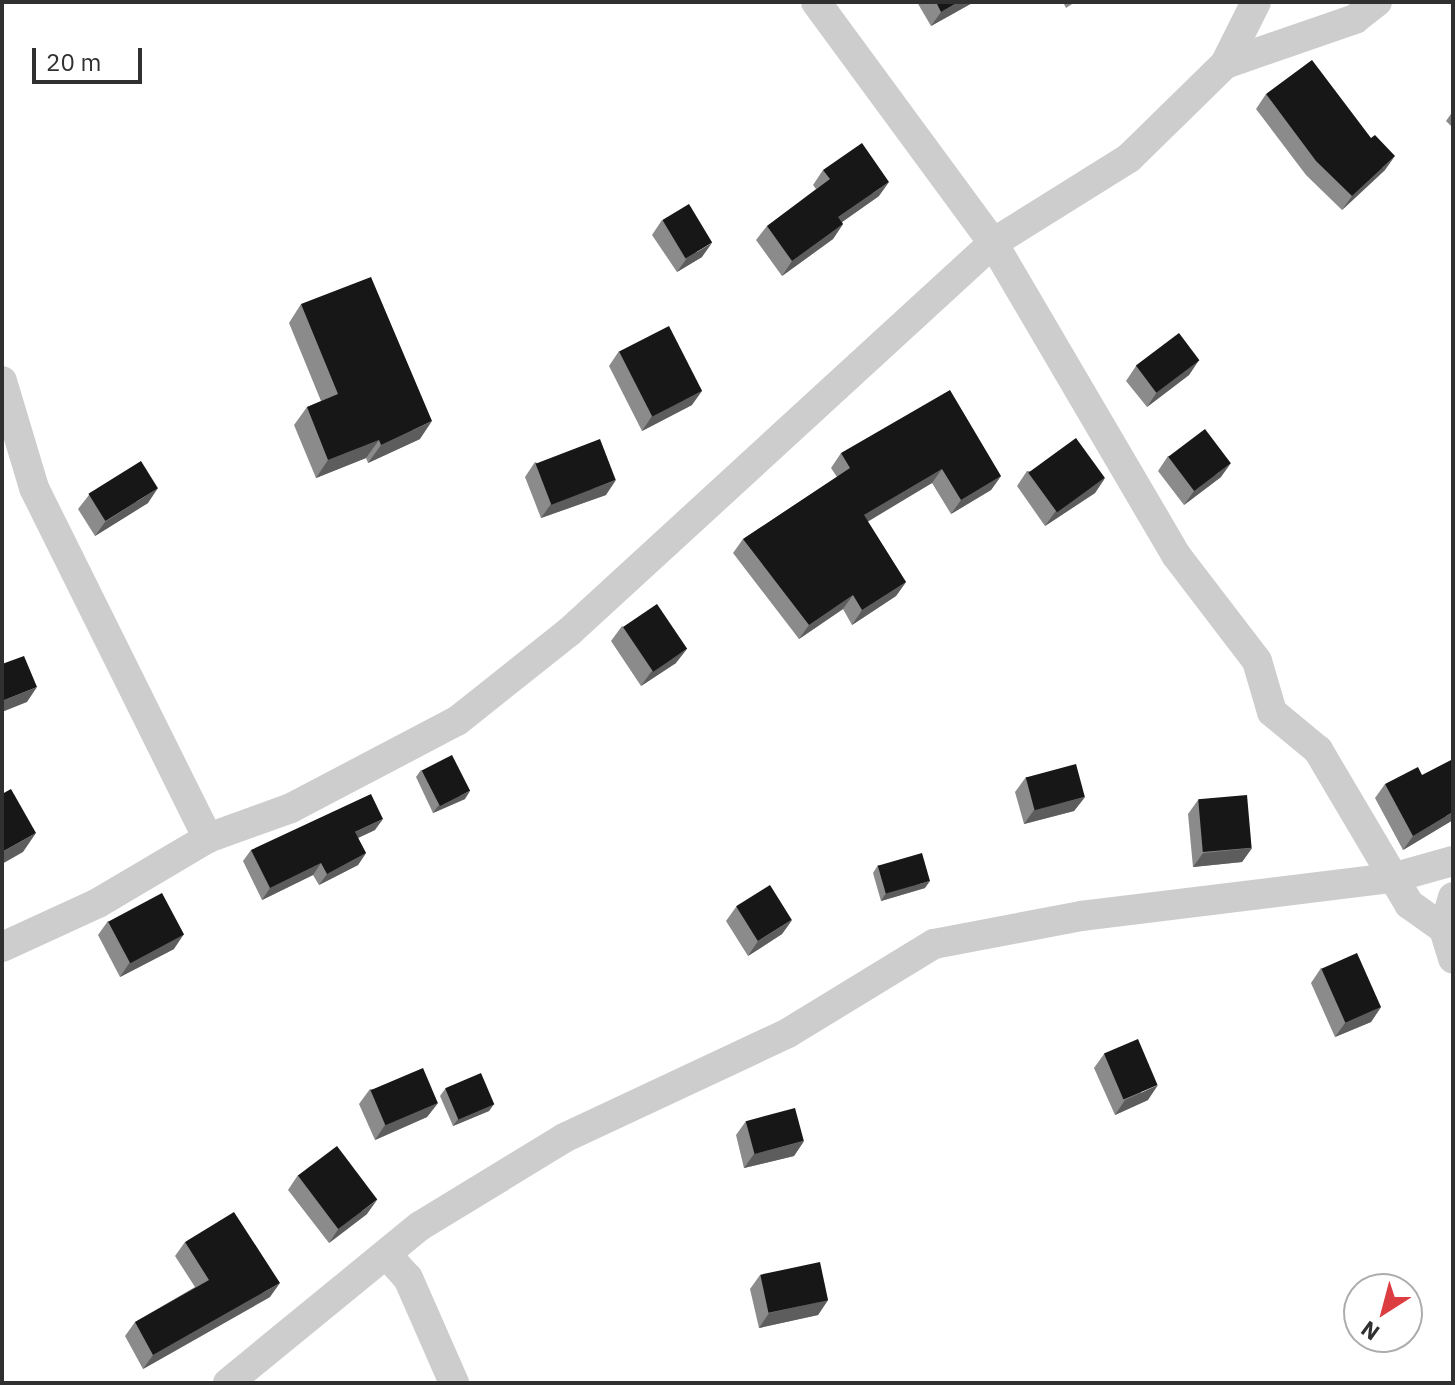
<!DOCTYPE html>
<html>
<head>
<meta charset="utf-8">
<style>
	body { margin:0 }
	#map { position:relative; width:1455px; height:1385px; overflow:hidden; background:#fff; font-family:"IBM Plex Sans",sans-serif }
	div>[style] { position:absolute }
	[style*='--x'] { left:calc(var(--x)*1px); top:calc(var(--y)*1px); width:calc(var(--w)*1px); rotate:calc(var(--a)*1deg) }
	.street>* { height:30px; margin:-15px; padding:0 15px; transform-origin:15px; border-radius:15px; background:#cdcdcd }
	.wall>* { inset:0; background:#8b8b8b }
	.shaded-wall>* { inset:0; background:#5d5d5d }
	.building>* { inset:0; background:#171717; transform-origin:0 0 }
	span { translate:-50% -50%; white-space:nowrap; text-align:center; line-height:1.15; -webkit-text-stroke:8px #fff; paint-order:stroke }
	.frame { position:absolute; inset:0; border:4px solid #303030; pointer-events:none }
	.north { position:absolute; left:1343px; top:1273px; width:80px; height:80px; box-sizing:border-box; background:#fff; border:2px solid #acacac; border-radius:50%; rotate:216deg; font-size:22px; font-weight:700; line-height:32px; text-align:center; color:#303030 }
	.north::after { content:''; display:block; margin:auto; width:28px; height:36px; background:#dc3d40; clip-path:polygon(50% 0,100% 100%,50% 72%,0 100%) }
	.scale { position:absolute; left:32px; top:48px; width:110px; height:36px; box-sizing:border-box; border:4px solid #303030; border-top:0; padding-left:10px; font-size:24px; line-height:28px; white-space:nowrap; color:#303030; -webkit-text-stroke:6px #fff; paint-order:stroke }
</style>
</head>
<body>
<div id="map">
	<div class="street">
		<div style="--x:816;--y:2;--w:299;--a:53.7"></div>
		<div style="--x:993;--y:243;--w:362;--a:59.6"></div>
		<div style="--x:1176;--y:555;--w:133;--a:52.6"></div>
		<div style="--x:1257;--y:661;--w:53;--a:73.6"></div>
		<div style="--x:1272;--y:712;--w:60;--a:39.6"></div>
		<div style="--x:1318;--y:750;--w:179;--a:59.4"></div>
		<div style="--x:1409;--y:904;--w:43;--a:35.5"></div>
		<div style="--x:1225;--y:64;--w:138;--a:-19.1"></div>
		<div style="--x:1355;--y:19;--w:28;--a:-38"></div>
		<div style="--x:2;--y:381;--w:112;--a:73.3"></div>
		<div style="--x:34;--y:488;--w:391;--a:63.6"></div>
		<div style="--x:1453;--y:897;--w:33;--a:106"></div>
		<div style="--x:1444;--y:929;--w:31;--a:73"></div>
		<div style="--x:2;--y:947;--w:106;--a:-24.6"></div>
		<div style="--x:98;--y:903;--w:128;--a:-30.6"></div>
		<div style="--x:208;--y:838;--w:88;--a:-19.9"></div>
		<div style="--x:291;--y:808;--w:187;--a:-27.7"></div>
		<div style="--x:457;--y:721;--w:143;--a:-38.5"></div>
		<div style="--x:569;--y:632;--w:575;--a:-42.53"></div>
		<div style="--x:993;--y:243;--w:160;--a:-32"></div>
		<div style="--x:1129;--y:158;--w:134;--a:-44.4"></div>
		<div style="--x:1225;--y:64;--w:69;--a:-63.4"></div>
		<div style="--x:387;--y:1255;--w:31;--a:48"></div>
		<div style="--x:408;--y:1278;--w:115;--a:66.3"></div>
		<div style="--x:228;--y:1383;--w:248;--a:-39.3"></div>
		<div style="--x:420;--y:1226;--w:169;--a:-31.4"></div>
		<div style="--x:564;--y:1138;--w:247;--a:-25.1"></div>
		<div style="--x:788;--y:1033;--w:171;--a:-31.4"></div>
		<div style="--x:934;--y:944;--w:150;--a:-10.8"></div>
		<div style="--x:1081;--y:916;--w:313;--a:-7"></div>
		<div style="--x:1392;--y:878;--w:63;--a:-15.6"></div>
	</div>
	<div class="wall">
		<div style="clip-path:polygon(917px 2px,974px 2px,931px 26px)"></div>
		<div style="clip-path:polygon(1063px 2px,1075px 2px,1066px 8px)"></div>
		<div style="clip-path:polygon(1266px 94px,1385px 170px,1342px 210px,1306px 175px,1256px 109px)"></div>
		<div style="clip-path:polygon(1453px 111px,1453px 128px,1446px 121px)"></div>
		<div style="clip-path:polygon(823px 170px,879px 196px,842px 222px,843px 224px,833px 239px,782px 276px,756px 240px,767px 226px,816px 189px,813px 185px)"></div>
		<div style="clip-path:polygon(662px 220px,702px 257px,677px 272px,652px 235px)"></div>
		<div style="clip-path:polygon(301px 304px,420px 439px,368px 463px,366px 458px,316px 478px,294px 425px,307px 407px,321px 401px,289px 323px)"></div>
		<div style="clip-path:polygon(619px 351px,692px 405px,642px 431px,609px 366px)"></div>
		<div style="clip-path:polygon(1199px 360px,1189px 375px,1147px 407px,1126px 381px,1136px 366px)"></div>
		<div style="clip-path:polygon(841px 453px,1001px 476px,991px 490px,951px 514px,932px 483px,867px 521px,906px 582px,896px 596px,852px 625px,843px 609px,799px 639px,733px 553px,743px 539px,837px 477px,831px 468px)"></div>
		<div style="clip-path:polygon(1168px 456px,1221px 477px,1184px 505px,1158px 471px)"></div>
		<div style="clip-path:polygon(535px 462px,606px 495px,541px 518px,525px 477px)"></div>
		<div style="clip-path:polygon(1027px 471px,1105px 478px,1095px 493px,1045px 526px,1017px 486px)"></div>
		<div style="clip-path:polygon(89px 495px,148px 503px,95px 536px,78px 509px)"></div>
		<div style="clip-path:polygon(622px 626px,676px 663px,641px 686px,611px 641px)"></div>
		<div style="clip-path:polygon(421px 770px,465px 799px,433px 813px,416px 777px)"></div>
		<div style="clip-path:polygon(1026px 777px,1085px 797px,1074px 811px,1024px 824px,1015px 792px)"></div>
		<div style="clip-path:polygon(1385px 784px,1453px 820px,1403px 850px,1375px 798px)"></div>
		<div style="clip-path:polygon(1198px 800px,1252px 848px,1242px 862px,1193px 867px,1188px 814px)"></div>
		<div style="clip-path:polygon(375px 830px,358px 838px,366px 853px,358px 865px,319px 885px,313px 875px,262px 900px,243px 861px,251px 850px)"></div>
		<div style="clip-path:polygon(878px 865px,925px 888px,881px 901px,873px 873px)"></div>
		<div style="clip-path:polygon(736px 907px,792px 920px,782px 934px,748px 956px,726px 921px)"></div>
		<div style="clip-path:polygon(108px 921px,174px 949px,120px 977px,98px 935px)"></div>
		<div style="clip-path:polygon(1321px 968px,1381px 1007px,1371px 1022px,1335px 1037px,1311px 983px)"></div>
		<div style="clip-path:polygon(1104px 1054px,1148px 1100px,1115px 1115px,1094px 1068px)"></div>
		<div style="clip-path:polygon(370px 1089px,438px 1103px,427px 1117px,375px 1140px,359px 1104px)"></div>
		<div style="clip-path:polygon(445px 1089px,494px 1104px,489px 1111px,453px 1126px,440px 1096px)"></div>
		<div style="clip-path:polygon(746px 1121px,804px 1141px,794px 1156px,744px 1168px,736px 1135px)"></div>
		<div style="clip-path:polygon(298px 1175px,367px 1214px,329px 1243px,288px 1190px)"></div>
		<div style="clip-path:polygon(185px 1242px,270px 1297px,143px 1369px,125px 1336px,135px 1322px,195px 1287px,175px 1256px)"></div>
		<div style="clip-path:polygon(760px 1275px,828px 1300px,818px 1315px,759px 1328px,750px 1289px)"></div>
	</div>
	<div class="shaded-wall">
		<div style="clip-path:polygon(958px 2px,974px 2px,931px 26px,941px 12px)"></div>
		<div style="clip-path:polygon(1395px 156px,1385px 170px,1342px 210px,1352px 196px)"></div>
		<div style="clip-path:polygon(889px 182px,879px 196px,828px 232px,838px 217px)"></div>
		<div style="clip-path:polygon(843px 224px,833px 239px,782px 276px,792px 261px)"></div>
		<div style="clip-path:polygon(712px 243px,702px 257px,677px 272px,687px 258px)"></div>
		<div style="clip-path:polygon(1199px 360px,1189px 375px,1147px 407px,1157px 392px)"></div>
		<div style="clip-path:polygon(702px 391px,692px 405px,642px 431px,652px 416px)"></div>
		<div style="clip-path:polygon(432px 421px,420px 439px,368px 463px,381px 445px)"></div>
		<div style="clip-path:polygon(379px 440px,366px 458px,316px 478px,328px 460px)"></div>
		<div style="clip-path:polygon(1231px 463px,1221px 477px,1184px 505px,1194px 491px)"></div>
		<div style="clip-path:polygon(942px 469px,932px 483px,854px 530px,864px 515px)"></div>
		<div style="clip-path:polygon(1001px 476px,991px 490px,951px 514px,961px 500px)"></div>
		<div style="clip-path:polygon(1105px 478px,1095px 493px,1045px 526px,1055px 512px)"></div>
		<div style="clip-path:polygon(616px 480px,606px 495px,541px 518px,551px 504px)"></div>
		<div style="clip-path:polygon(158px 488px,148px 503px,95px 536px,105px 522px)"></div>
		<div style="clip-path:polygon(906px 582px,896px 596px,852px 625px,862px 610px)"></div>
		<div style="clip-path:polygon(853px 595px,843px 609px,799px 639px,809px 625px)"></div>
		<div style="clip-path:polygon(687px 649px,676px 663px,641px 686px,651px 672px)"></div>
		<div style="clip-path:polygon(37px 687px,27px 702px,2px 712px,2px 701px)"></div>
		<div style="clip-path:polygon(470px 791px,465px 799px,433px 813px,438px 806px)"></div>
		<div style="clip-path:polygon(1085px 797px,1074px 811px,1024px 824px,1034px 810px)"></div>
		<div style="clip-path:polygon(1453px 812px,1453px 820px,1403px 850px,1413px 836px)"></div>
		<div style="clip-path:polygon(383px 819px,375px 830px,347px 843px,355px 832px)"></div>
		<div style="clip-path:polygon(36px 833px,23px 852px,2px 864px,2px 852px)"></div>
		<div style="clip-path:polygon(1252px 848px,1242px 862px,1193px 867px,1203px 853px)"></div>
		<div style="clip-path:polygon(366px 853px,358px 865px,319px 885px,327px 874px)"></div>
		<div style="clip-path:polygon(321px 863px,313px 875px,262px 900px,270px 888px)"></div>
		<div style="clip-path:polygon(930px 881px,925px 888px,881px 901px,886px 893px)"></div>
		<div style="clip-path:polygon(792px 920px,782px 934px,748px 956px,758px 941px)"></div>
		<div style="clip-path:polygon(184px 934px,174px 949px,120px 977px,130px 962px)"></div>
		<div style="clip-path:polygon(1381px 1007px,1371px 1022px,1335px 1037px,1345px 1023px)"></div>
		<div style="clip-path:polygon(1158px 1085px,1148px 1100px,1115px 1115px,1125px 1100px)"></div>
		<div style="clip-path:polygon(438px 1103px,427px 1117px,375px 1140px,385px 1125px)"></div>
		<div style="clip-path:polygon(494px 1104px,489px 1111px,453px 1126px,458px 1119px)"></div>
		<div style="clip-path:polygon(804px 1141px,794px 1156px,744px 1168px,754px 1154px)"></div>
		<div style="clip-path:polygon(377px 1200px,367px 1214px,329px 1243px,339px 1228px)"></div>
		<div style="clip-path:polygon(280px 1283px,270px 1297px,143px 1369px,153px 1355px)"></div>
		<div style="clip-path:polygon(828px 1300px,818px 1315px,759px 1328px,769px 1313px)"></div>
	</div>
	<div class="building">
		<div style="clip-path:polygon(936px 2px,958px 2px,941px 12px)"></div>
		<div style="clip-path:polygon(1312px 60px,1371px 138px,1375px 135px,1395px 156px,1352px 196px,1316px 161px,1266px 94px)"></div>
		<div style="clip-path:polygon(862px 143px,889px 182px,838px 217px,843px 224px,792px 261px,767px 226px,830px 179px,823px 170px)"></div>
		<div style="left:689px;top:204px;width:45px;height:31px;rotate:59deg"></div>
		<div style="clip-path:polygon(371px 277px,432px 421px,381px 445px,379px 440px,328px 460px,307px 407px,338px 394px,301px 304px)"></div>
		<div style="left:669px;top:326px;width:73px;height:56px;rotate:63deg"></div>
		<div style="left:1179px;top:333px;width:34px;height:54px;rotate:53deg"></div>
		<div style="clip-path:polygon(950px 390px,1001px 476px,961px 500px,942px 469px,864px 515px,906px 582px,862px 610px,853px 595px,809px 625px,743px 539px,850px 468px,841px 453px)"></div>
		<div style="left:1205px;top:429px;width:43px;height:46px;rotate:53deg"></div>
		<div style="left:1076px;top:438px;width:49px;height:59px;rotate:54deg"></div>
		<div style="left:600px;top:439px;width:44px;height:69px;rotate:69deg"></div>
		<div style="left:141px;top:461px;width:32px;height:62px;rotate:58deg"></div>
		<div style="left:657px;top:604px;width:54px;height:41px;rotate:56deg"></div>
		<div style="clip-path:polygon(24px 656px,37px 687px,2px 701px,2px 664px)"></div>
		<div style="left:452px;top:755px;width:40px;height:34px;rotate:63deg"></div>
		<div style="clip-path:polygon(1453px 759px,1453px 812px,1413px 836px,1385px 784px,1418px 767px,1422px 775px)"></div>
		<div style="left:1076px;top:764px;width:34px;height:52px;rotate:75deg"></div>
		<div style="clip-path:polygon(11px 789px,36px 833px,2px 852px,2px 794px)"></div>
		<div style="clip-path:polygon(371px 794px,383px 819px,355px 832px,366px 853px,327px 874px,321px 863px,270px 888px,251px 850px)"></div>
		<div style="left:1247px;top:795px;width:53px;height:49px;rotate:85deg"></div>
		<div style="left:922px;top:853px;width:29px;height:46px;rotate:74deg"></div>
		<div style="left:770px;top:885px;width:41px;height:40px;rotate:58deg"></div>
		<div style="left:162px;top:893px;width:47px;height:61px;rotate:62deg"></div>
		<div style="left:1357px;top:953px;width:59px;height:39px;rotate:66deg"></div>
		<div style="left:1138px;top:1039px;width:50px;height:37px;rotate:67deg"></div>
		<div style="left:423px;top:1068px;width:38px;height:57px;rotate:67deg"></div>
		<div style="left:481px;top:1073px;width:34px;height:39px;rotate:67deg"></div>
		<div style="left:795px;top:1108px;width:34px;height:51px;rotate:75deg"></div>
		<div style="left:337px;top:1146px;width:67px;height:49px;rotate:53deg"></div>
		<div style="clip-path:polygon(234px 1212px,280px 1283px,153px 1355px,135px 1322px,209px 1280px,185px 1242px)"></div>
		<div style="left:820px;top:1262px;width:39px;height:61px;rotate:78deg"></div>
	</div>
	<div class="frame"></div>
	<div class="north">N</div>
	<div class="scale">20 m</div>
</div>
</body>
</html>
